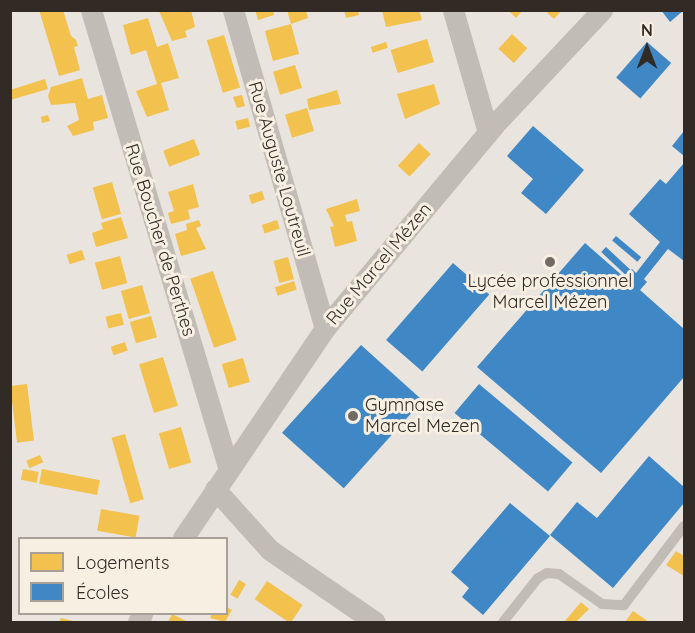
<!DOCTYPE html>
<html>
<head>
<meta charset="utf-8">
<style>
	body { margin:0 }
	#map { position:relative; width:695px; height:633px; overflow:hidden; background:#e9e4dd; font-family:Quicksand,sans-serif }
	div>[style] { position:absolute }
	[style*='--x'] { left:calc(var(--x)*1px); top:calc(var(--y)*1px); width:calc(var(--w)*1px); rotate:calc(var(--a)*1deg) }
	.homes>* { inset:0; background:#f2c14e; transform-origin:0 0 }
	.schools>* { inset:0; background:#3f88c5; transform-origin:0 0 }
	.lane>* { height:10px; margin:-5px; padding:0 5px; transform-origin:5px; border-radius:5px; background:#c2bcb6 }
	.street>* { height:21px; margin:-10.5px; padding:0 10.5px; transform-origin:10.5px; border-radius:10.5px; background:#c2bcb6 }
	.dots>* { width:16px; height:16px; translate:-50% -50%; box-sizing:border-box; border:3px solid #f7efe2; border-radius:50% }
	span { translate:-50% -50%; white-space:nowrap; text-align:center; line-height:1.15; -webkit-text-stroke:6px #f7efe2; paint-order:stroke }
	.street-label { font-size:18px; color:#322a25 }
	.poi-label { font-size:18px; color:#322a25 }
	.left { translate:0 -50%; text-align:left }
	.frame { position:absolute; inset:0; border:12px solid #322a25; pointer-events:none }
	.legend { position:absolute; left:18px; top:537px; width:210px; height:78px; box-sizing:border-box; background:#f7efe2; border:2px solid #a8a096; margin:0; padding:8px 10px; list-style:none; font-size:18px; color:#322a25 }
	.legend li { display:flex; align-items:center; gap:12px; height:30px }
	.legend b { width:30px; border:2px solid #a8a096 }
	.north { position:absolute; left:617px; top:18px; width:60px; height:60px; -webkit-text-stroke:4px #f7efe2; paint-order:stroke; rotate:0deg; font-size:16px; font-weight:700; line-height:24px; text-align:center; color:#322a25 }
	.north::after { content:''; display:block; margin:auto; width:21px; height:27px; background:#322a25; clip-path:polygon(50% 0,100% 100%,50% 72%,0 100%) }
</style>
</head>
<body>
<div id="map">
	<div class="homes">
		<div style="clip-path:polygon(39px 10px,63px 10px,71px 36px,76px 40px,78px 46px,74px 47px,80px 70px,59px 76px)"></div>
		<div style="clip-path:polygon(191px 10px,195px 27px,185px 31px,187px 37px,172px 41px,159px 11px)"></div>
		<div style="clip-path:polygon(255px 10px,273px 10px,274px 15px,258px 20px)"></div>
		<div style="clip-path:polygon(287px 10px,306px 10px,308px 18px,291px 24px)"></div>
		<div style="clip-path:polygon(344px 10px,358px 10px,359px 15px,346px 18px)"></div>
		<div style="clip-path:polygon(382px 10px,419px 10px,422px 20px,386px 27px)"></div>
		<div style="clip-path:polygon(508px 10px,523px 10px,516px 18px)"></div>
		<div style="clip-path:polygon(544px 10px,562px 10px,554px 19px)"></div>
		<div style="clip-path:polygon(148px 18px,157px 47px,168px 43px,179px 78px,161px 83px,169px 110px,147px 117px,136px 91px,157px 84px,146px 50px,131px 55px,123px 25px)"></div>
		<div style="left:291px;top:24px;width:31px;height:27px;rotate:75deg"></div>
		<div style="left:512px;top:34px;width:21px;height:20px;rotate:43deg"></div>
		<div style="left:224px;top:35px;width:55px;height:18px;rotate:73deg"></div>
		<div style="left:427px;top:39px;width:24px;height:38px;rotate:73deg"></div>
		<div style="left:386px;top:42px;width:6px;height:16px;rotate:72deg"></div>
		<div style="left:295px;top:65px;width:24px;height:23px;rotate:73deg"></div>
		<div style="clip-path:polygon(82px 78px,88px 99px,102px 95px,108px 118px,93px 122px,94px 130px,73px 136px,67px 126px,79px 120px,75px 103px,51px 105px,48px 96px,51px 87px)"></div>
		<div style="clip-path:polygon(45px 79px,48px 89px,10px 100px,10px 90px)"></div>
		<div style="clip-path:polygon(434px 84px,440px 104px,405px 119px,397px 94px)"></div>
		<div style="clip-path:polygon(337px 90px,341px 104px,309px 110px,307px 99px)"></div>
		<div style="clip-path:polygon(242px 95px,245px 106px,237px 108px,233px 97px)"></div>
		<div style="left:307px;top:108px;width:24px;height:23px;rotate:73deg"></div>
		<div style="clip-path:polygon(48px 115px,50px 121px,42px 123px,41px 117px)"></div>
		<div style="left:248px;top:118px;width:9px;height:13px;rotate:77deg"></div>
		<div style="left:194px;top:139px;width:17px;height:33px;rotate:69deg"></div>
		<div style="left:419px;top:143px;width:16px;height:31px;rotate:43deg"></div>
		<div style="left:112px;top:182px;width:33px;height:20px;rotate:74deg"></div>
		<div style="clip-path:polygon(193px 184px,199px 207px,188px 210px,190px 219px,171px 224px,168px 213px,174px 211px,168px 192px)"></div>
		<div style="left:262px;top:191px;width:9px;height:14px;rotate:72deg"></div>
		<div style="clip-path:polygon(357px 199px,360px 211px,345px 215px,347px 222px,352px 221px,357px 241px,335px 247px,330px 227px,334px 226px,326px 209px)"></div>
		<div style="clip-path:polygon(121px 217px,128px 238px,96px 247px,92px 233px,103px 229px,101px 223px)"></div>
		<div style="clip-path:polygon(199px 220px,201px 226px,196px 228px,206px 249px,181px 256px,175px 234px,187px 230px,186px 224px)"></div>
		<div style="left:277px;top:220px;width:9px;height:16px;rotate:72deg"></div>
		<div style="left:82px;top:250px;width:10px;height:16px;rotate:73deg"></div>
		<div style="left:120px;top:256px;width:28px;height:26px;rotate:75deg"></div>
		<div style="left:288px;top:257px;width:23px;height:15px;rotate:75deg"></div>
		<div style="left:213px;top:271px;width:73px;height:24px;rotate:71deg"></div>
		<div style="left:294px;top:281px;width:9px;height:20px;rotate:72deg"></div>
		<div style="left:142px;top:285px;width:29px;height:22px;rotate:74deg"></div>
		<div style="left:121px;top:313px;width:12px;height:16px;rotate:76deg"></div>
		<div style="left:151px;top:316px;width:22px;height:22px;rotate:74deg"></div>
		<div style="left:125px;top:342px;width:9px;height:15px;rotate:72deg"></div>
		<div style="left:163px;top:357px;width:51px;height:25px;rotate:73deg"></div>
		<div style="left:243px;top:358px;width:25px;height:22px;rotate:74deg"></div>
		<div style="left:27px;top:384px;width:57px;height:17px;rotate:83deg"></div>
		<div style="left:181px;top:427px;width:37px;height:23px;rotate:74deg"></div>
		<div style="left:125px;top:434px;width:68px;height:14px;rotate:74deg"></div>
		<div style="left:40px;top:455px;width:8px;height:15px;rotate:67deg"></div>
		<div style="left:23px;top:469px;width:16px;height:11px;rotate:11deg"></div>
		<div style="left:42px;top:469px;width:59px;height:15px;rotate:11deg"></div>
		<div style="left:101px;top:509px;width:39px;height:22px;rotate:10deg"></div>
		<div style="clip-path:polygon(676px 551px,684px 556px,684px 576px,666px 565px)"></div>
		<div style="left:239px;top:580px;width:8px;height:17px;rotate:30deg"></div>
		<div style="left:267px;top:581px;width:43px;height:22px;rotate:34deg"></div>
		<div style="clip-path:polygon(581px 602px,589px 609px,576px 622px,564px 622px)"></div>
		<div style="clip-path:polygon(226px 607px,232px 610px,225px 622px,210px 618px,212px 614px,226px 614px)"></div>
		<div style="clip-path:polygon(633px 611px,649px 622px,625px 622px)"></div>
		<div style="clip-path:polygon(172px 614px,188px 622px,168px 622px)"></div>
		<div style="clip-path:polygon(61px 618px,77px 622px,59px 622px)"></div>
	</div>
	<div class="schools">
		<div style="clip-path:polygon(661px 10px,684px 10px,670px 22px)"></div>
		<div style="left:647px;top:42px;width:32px;height:47px;rotate:41deg"></div>
		<div style="clip-path:polygon(533px 126px,584px 170px,546px 214px,521px 193px,533px 179px,507px 156px)"></div>
		<div style="clip-path:polygon(684px 131px,684px 156px,672px 146px)"></div>
		<div style="clip-path:polygon(684px 163px,684px 261px,668px 249px,644px 279px,647px 282px,640px 290px,684px 329px,684px 377px,601px 473px,477px 367px,585px 243px,625px 278px,632px 269px,636px 273px,660px 242px,629px 214px,660px 179px,666px 184px)"></div>
		<div style="left:616px;top:236px;width:33px;height:6px;rotate:40deg"></div>
		<div style="left:606px;top:247px;width:33px;height:7px;rotate:43deg"></div>
		<div style="left:453px;top:263px;width:48px;height:102px;rotate:41deg"></div>
		<div style="left:361px;top:345px;width:83px;height:118px;rotate:42deg"></div>
		<div style="left:479px;top:384px;width:122px;height:38px;rotate:40deg"></div>
		<div style="clip-path:polygon(649px 456px,684px 487px,684px 503px,613px 588px,550px 535px,577px 502px,597px 518px)"></div>
		<div style="clip-path:polygon(510px 503px,550px 536px,483px 615px,462px 597px,469px 588px,451px 572px)"></div>
	</div>
	<div class="lane">
		<div style="--x:503;--y:622;--w:56;--a:-51.5"></div>
		<div style="--x:538;--y:578;--w:10;--a:-29"></div>
		<div style="--x:547;--y:573;--w:12;--a:5"></div>
		<div style="--x:559;--y:574;--w:52;--a:34.9"></div>
		<div style="--x:602;--y:604;--w:22;--a:3"></div>
		<div style="--x:624;--y:605;--w:99;--a:-52.8"></div>
	</div>
	<div class="street">
		<div style="--x:91;--y:10;--w:480;--a:73.3"></div>
		<div style="--x:233;--y:10;--w:331;--a:73.9"></div>
		<div style="--x:453;--y:10;--w:127;--a:74"></div>
		<div style="--x:215;--y:489;--w:82;--a:48"></div>
		<div style="--x:270;--y:550;--w:127;--a:34.4"></div>
		<div style="--x:183;--y:538;--w:254;--a:-55.9"></div>
		<div style="--x:325;--y:328;--w:264;--a:-50.2"></div>
		<div style="--x:494;--y:125;--w:158;--a:-46.8"></div>
		<div style="--x:138;--y:622;--w:9;--a:-63"></div>
	</div>
	<div class="dots">
		<div style="left:550px;top:262px;background:#726b65"></div>
		<div style="left:353px;top:416px;background:#726b65"></div>
	</div>
	<div class="street-label">
		<span style="left:279px;top:169px;rotate:74deg">Rue Auguste Loutreuil</span>
		<span style="left:160px;top:240px;rotate:73deg">Rue Boucher de Perthes</span>
		<span style="left:379px;top:264px;rotate:-50deg">Rue Marcel Mézen</span>
	</div>
	<div class="poi-label">
		<span style="left:550px;top:292px">Lycée professionnel<br>Marcel Mézen</span>
		<span class="left" style="left:365px;top:416px">Gymnase<br>Marcel Mezen</span>
	</div>
	<div class="frame"></div>
	<ul class="legend">
	<li><b style="height:16px;background:#f2c14e"></b>Logements</li>
	<li><b style="height:16px;background:#3f88c5"></b>Écoles</li>
	</ul>
	<div class="north">N</div>
</div>
</body>
</html>
